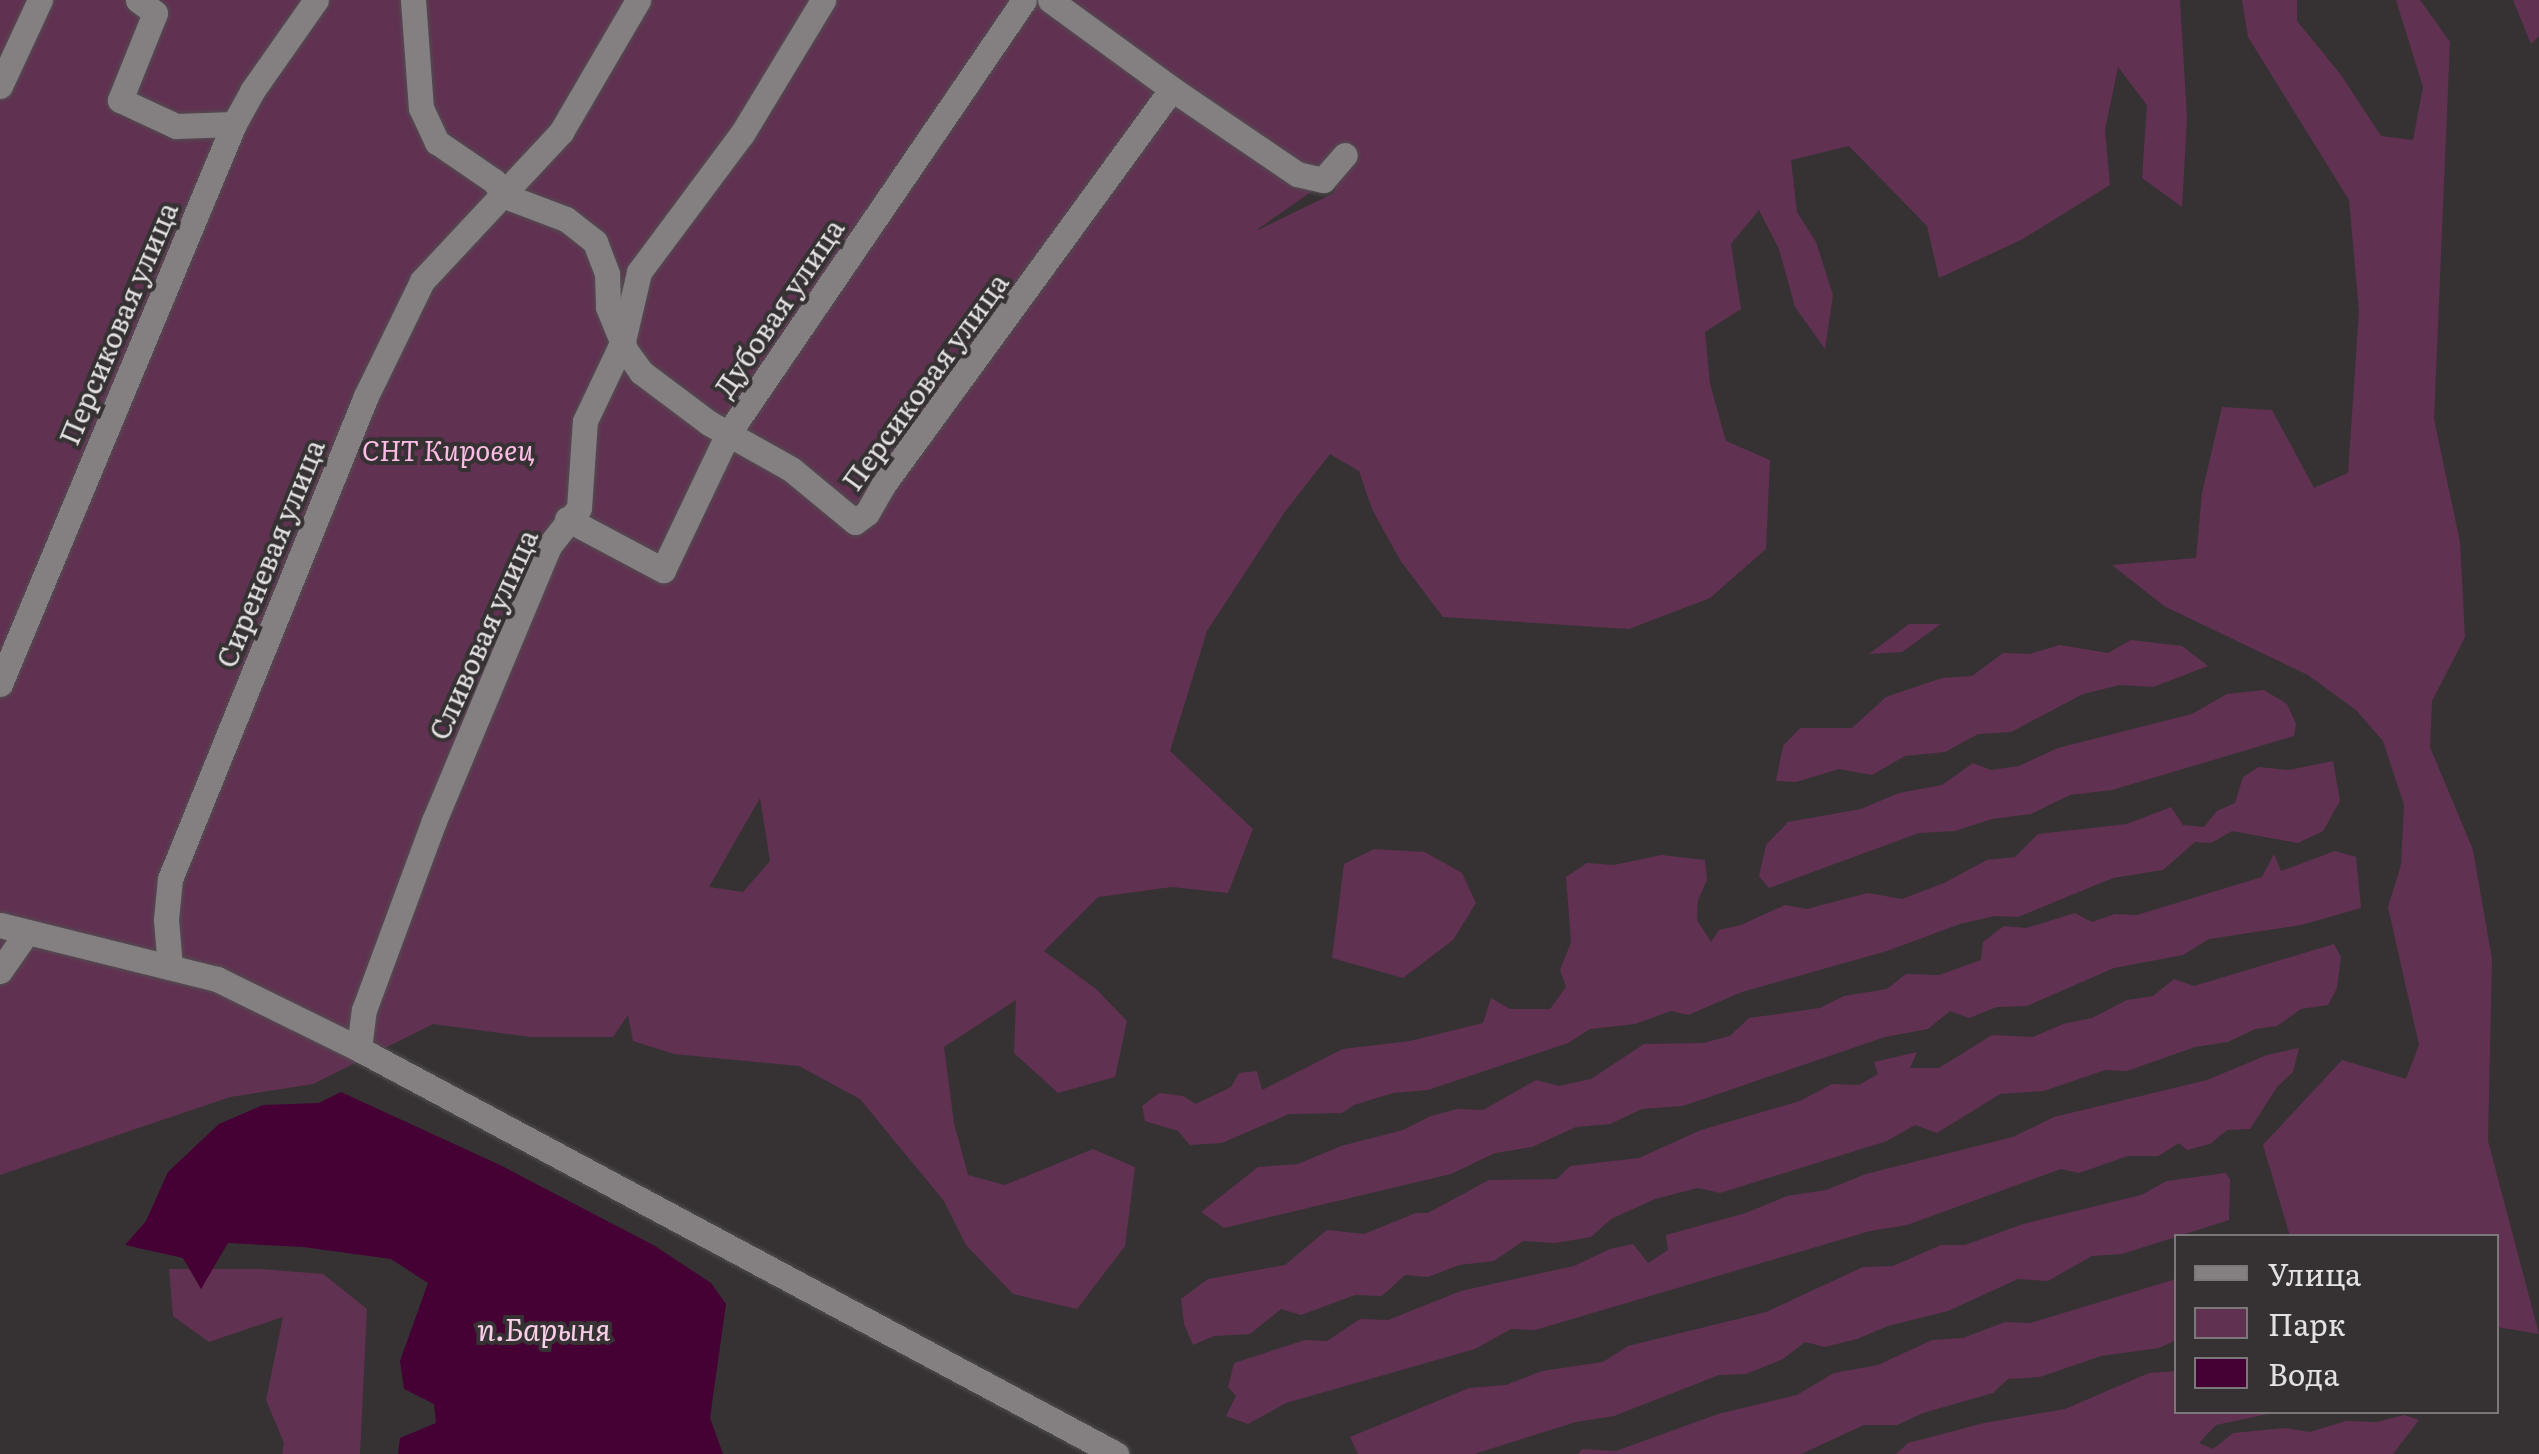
<!DOCTYPE html>
<html>
<head>
<meta charset="utf-8">
<style>
	body { margin:0 }
	#map { position:relative; width:2539px; height:1454px; overflow:hidden; background:#363234; font-family:Literata,serif }
	div>[style] { position:absolute }
	[style*='--x'] { left:calc(var(--x)*1px); top:calc(var(--y)*1px); width:calc(var(--w)*1px); rotate:calc(var(--a)*1deg) }
	.green>* { inset:0; background:#613151 }
	.water>* { inset:0; background:#450034 }
	.roads { filter:drop-shadow(0 0 2px #514e50) drop-shadow(0 0 2px #514e50) }
	.street>* { height:25px; margin:-12.5px; padding:0 12.5px; transform-origin:12.5px; border-radius:12.5px; background:#848082 }
	span { translate:-50% -50%; white-space:nowrap; text-align:center; line-height:1.15; -webkit-text-stroke:8px #363234; paint-order:stroke }
	.street-label { font-size:28px; color:#e4e1e3 }
	.park-label { font-size:28px; color:#fcbce3; font-style:italic }
	.water-label { font-size:30px; color:#f9cfe8; font-style:italic }
	.legend { position:absolute; left:2174px; top:1234px; width:325px; height:180px; box-sizing:border-box; background:#363234; border:2px solid #7c787a; margin:0; padding:12px 18px; list-style:none; font-size:30px; color:#e4e1e3 }
	.legend li { display:flex; align-items:center; gap:20px; height:50px }
	.legend b { width:50px; border:2px solid #7c787a }
</style>
</head>
<body>
<div id="map">
	<div class="green">
		<div style="clip-path:polygon(evenodd,0 0,2180px 0,2187px 118px,2182px 207px,2142px 178px,2147px 105px,2118px 67px,2105px 130px,2110px 185px,2021px 240px,1939px 278px,1927px 226px,1849px 146px,1791px 160px,1797px 212px,1816px 242px,1833px 295px,1825px 349px,1795px 307px,1779px 249px,1759px 210px,1731px 244px,1741px 309px,1705px 332px,1710px 384px,1726px 441px,1770px 460px,1766px 549px,1710px 598px,1629px 629px,1443px 617px,1400px 560px,1372px 509px,1359px 471px,1330px 454px,1284px 513px,1207px 631px,1170px 751px,1253px 829px,1228px 893px,1172px 887px,1098px 897px,1044px 951px,1096px 989px,1127px 1021px,1115px 1077px,1058px 1093px,1014px 1053px,1016px 1000px,944px 1047px,954px 1123px,968px 1175px,1005px 1185px,1093px 1149px,1135px 1167px,1125px 1246px,1077px 1309px,1013px 1294px,966px 1245px,944px 1201px,860px 1099px,799px 1066px,674px 1054px,633px 1041px,628px 1015px,613px 1037px,531px 1037px,433px 1024px,313px 1084px,230px 1097px,0 1175px,0 0,1341px 171px,1334px 193px,1258px 230px,1258px 229px,1341px 171px,0 0,760px 798px,770px 861px,743px 892px,709px 887px,760px 798px)"></div>
		<div style="clip-path:polygon(2242px 0,2297px 0,2297px 21px,2341px 75px,2381px 136px,2413px 140px,2423px 87px,2396px 0,2420px 0,2450px 42px,2434px 419px,2460px 542px,2465px 637px,2432px 701px,2430px 747px,2473px 850px,2492px 959px,2488px 1141px,2539px 1334px,2497px 1327px,2496px 1236px,2290px 1236px,2263px 1145px,2342px 1060px,2406px 1079px,2419px 1045px,2388px 907px,2401px 865px,2404px 805px,2383px 741px,2356px 710px,2308px 675px,2164px 606px,2112px 565px,2196px 558px,2202px 493px,2222px 407px,2272px 410px,2314px 488px,2348px 473px,2359px 311px,2349px 200px,2248px 37px)"></div>
		<div style="clip-path:polygon(2513px 0,2539px 0,2539px 36px,2531px 44px)"></div>
		<div style="clip-path:polygon(1909px 624px,1941px 624px,1902px 652px,1869px 654px)"></div>
		<div style="clip-path:polygon(2131px 640px,2182px 646px,2208px 666px,2153px 687px,2120px 685px,2083px 694px,2011px 732px,1978px 734px,1945px 752px,1905px 756px,1872px 775px,1839px 769px,1796px 782px,1776px 781px,1783px 746px,1800px 728px,1852px 728px,1886px 697px,1942px 678px,1972px 676px,2003px 653px,2029px 654px,2060px 645px,2108px 653px)"></div>
		<div style="clip-path:polygon(2264px 690px,2287px 704px,2296px 724px,2294px 736px,2112px 790px,2070px 795px,2031px 814px,1992px 819px,1955px 831px,1919px 833px,1769px 888px,1759px 876px,1766px 845px,1788px 822px,1861px 809px,1899px 793px,1942px 785px,1973px 763px,1991px 770px,2019px 766px,2058px 748px,2192px 714px,2227px 694px)"></div>
		<div style="clip-path:polygon(2333px 761px,2340px 801px,2323px 831px,2298px 843px,2232px 831px,2211px 843px,2195px 842px,2163px 870px,2113px 878px,2018px 917px,1995px 916px,1960px 924px,1887px 951px,1742px 992px,1688px 1015px,1671px 1011px,1635px 1024px,1590px 1029px,1568px 1043px,1428px 1090px,1393px 1093px,1354px 1105px,1342px 1113px,1289px 1114px,1222px 1143px,1190px 1145px,1178px 1131px,1145px 1121px,1142px 1106px,1159px 1093px,1183px 1096px,1196px 1104px,1231px 1087px,1239px 1073px,1257px 1071px,1262px 1090px,1343px 1049px,1410px 1041px,1483px 1023px,1491px 998px,1510px 1009px,1550px 1009px,1566px 987px,1560px 970px,1571px 942px,1566px 877px,1587px 863px,1614px 865px,1661px 855px,1705px 860px,1707px 880px,1698px 900px,1697px 920px,1711px 942px,1719px 930px,1741px 925px,1785px 905px,1807px 909px,1868px 893px,1902px 899px,1944px 883px,1987px 860px,2015px 857px,2038px 834px,2127px 824px,2171px 807px,2183px 825px,2204px 827px,2217px 811px,2235px 803px,2243px 777px,2259px 767px,2289px 770px)"></div>
		<div style="clip-path:polygon(1374px 849px,1425px 852px,1462px 873px,1476px 903px,1453px 940px,1403px 978px,1332px 958px,1344px 864px)"></div>
		<div style="clip-path:polygon(2335px 851px,2356px 857px,2361px 908px,2301px 925px,2209px 939px,2183px 955px,2114px 968px,2027px 1006px,1997px 1007px,1969px 1018px,1950px 1011px,1928px 1029px,1885px 1037px,1683px 1106px,1642px 1109px,1610px 1124px,1576px 1127px,1532px 1147px,1495px 1153px,1451px 1174px,1224px 1228px,1201px 1212px,1258px 1167px,1298px 1164px,1341px 1146px,1403px 1130px,1431px 1116px,1457px 1109px,1483px 1110px,1536px 1080px,1559px 1086px,1591px 1079px,1644px 1044px,1703px 1043px,1730px 1036px,1749px 1018px,1820px 1008px,1844px 996px,1887px 989px,1906px 974px,1939px 975px,1981px 960px,1983px 942px,2004px 926px,2026px 928px,2075px 913px,2092px 922px,2115px 914px,2137px 915px,2262px 877px,2274px 854px,2281px 871px)"></div>
		<div style="clip-path:polygon(2334px 944px,2341px 957px,2337px 988px,2328px 1005px,2301px 1009px,2277px 1026px,2255px 1029px,2228px 1042px,2195px 1047px,2127px 1071px,2105px 1070px,2044px 1091px,2000px 1094px,1937px 1133px,1915px 1125px,1887px 1141px,1720px 1193px,1698px 1188px,1655px 1199px,1611px 1219px,1591px 1237px,1555px 1243px,1523px 1241px,1494px 1261px,1459px 1265px,1428px 1277px,1405px 1275px,1382px 1296px,1355px 1295px,1301px 1315px,1281px 1309px,1250px 1334px,1214px 1336px,1193px 1345px,1184px 1324px,1181px 1299px,1208px 1279px,1285px 1265px,1327px 1230px,1364px 1234px,1416px 1213px,1428px 1213px,1489px 1180px,1557px 1179px,1570px 1166px,1639px 1158px,1701px 1130px,1800px 1101px,1832px 1084px,1859px 1085px,1878px 1074px,1874px 1062px,1917px 1052px,1910px 1068px,1939px 1068px,1992px 1035px,2033px 1037px,2063px 1024px,2092px 1018px,2127px 1000px,2153px 996px,2174px 979px,2194px 986px)"></div>
		<div style="clip-path:polygon(2299px 1048px,2293px 1072px,2277px 1087px,2250px 1129px,2227px 1130px,2210px 1144px,2187px 1150px,2179px 1143px,2158px 1156px,2128px 1156px,2079px 1173px,2061px 1169px,1907px 1225px,1870px 1231px,1535px 1330px,1511px 1329px,1475px 1349px,1286px 1403px,1248px 1424px,1226px 1416px,1236px 1396px,1228px 1387px,1234px 1363px,1305px 1340px,1327px 1341px,1360px 1319px,1388px 1320px,1461px 1291px,1574px 1266px,1610px 1249px,1633px 1244px,1648px 1263px,1668px 1250px,1666px 1235px,1746px 1213px,1787px 1196px,1826px 1190px,1866px 1174px,2013px 1137px,2054px 1117px,2207px 1080px,2267px 1055px)"></div>
		<div style="clip-path:polygon(2225px 1173px,2230px 1179px,2229px 1220px,2122px 1254px,2092px 1256px,2048px 1281px,2018px 1279px,1948px 1311px,1888px 1326px,1857px 1339px,1825px 1347px,1805px 1342px,1783px 1359px,1746px 1374px,1719px 1375px,1614px 1416px,1576px 1422px,1474px 1454px,1358px 1454px,1350px 1437px,1469px 1388px,1506px 1385px,1542px 1371px,1603px 1362px,1628px 1346px,1766px 1312px,1863px 1267px,1893px 1266px,1941px 1245px,1965px 1245px,2023px 1224px,2141px 1195px,2167px 1181px)"></div>
		<div style="clip-path:polygon(169px 1269px,261px 1269px,323px 1274px,367px 1309px,360px 1454px,282px 1454px,284px 1443px,266px 1400px,283px 1317px,209px 1342px,173px 1316px)"></div>
		<div style="clip-path:polygon(2176px 1279px,2176px 1340px,2159px 1348px,2101px 1356px,2040px 1377px,2008px 1379px,1993px 1393px,1923px 1413px,1897px 1425px,1864px 1425px,1801px 1454px,1578px 1454px,1582px 1449px,1616px 1451px,1718px 1414px,1797px 1395px,1834px 1373px,1878px 1365px,1932px 1340px,1963px 1338px,2005px 1322px,2030px 1323px)"></div>
		<div style="clip-path:polygon(2176px 1371px,2176px 1412px,2277px 1412px,2216px 1425px,2199px 1443px,2213px 1449px,2233px 1433px,2285px 1428px,2310px 1432px,2346px 1421px,2377px 1422px,2404px 1415px,2419px 1420px,2393px 1454px,1896px 1454px,1908px 1443px,1984px 1423px,2065px 1409px,2149px 1373px)"></div>
	</div>
	<div class="water">
		<div style="clip-path:polygon(341px 1092px,502px 1166px,655px 1246px,711px 1283px,726px 1304px,710px 1418px,723px 1454px,398px 1454px,400px 1438px,436px 1423px,434px 1404px,404px 1389px,400px 1361px,428px 1283px,391px 1259px,303px 1247px,228px 1243px,201px 1289px,183px 1258px,125px 1245px,146px 1221px,168px 1172px,219px 1124px,263px 1105px,319px 1103px)"></div>
	</div>
	<div class="roads">
		<div class="street">
			<div style="--x:138;--y:0;--w:21;--a:37"></div>
			<div style="--x:155;--y:13;--w:94;--a:111.9"></div>
			<div style="--x:120;--y:100;--w:62;--a:24.9"></div>
			<div style="--x:176;--y:126;--w:58;--a:-2"></div>
			<div style="--x:413;--y:0;--w:108;--a:85.8"></div>
			<div style="--x:421;--y:108;--w:38;--a:65"></div>
			<div style="--x:437;--y:142;--w:69;--a:34.4"></div>
			<div style="--x:494;--y:181;--w:19;--a:54"></div>
			<div style="--x:505;--y:196;--w:65;--a:20.7"></div>
			<div style="--x:566;--y:219;--w:37;--a:38"></div>
			<div style="--x:595;--y:242;--w:34;--a:69"></div>
			<div style="--x:607;--y:274;--w:33;--a:88"></div>
			<div style="--x:608;--y:307;--w:48;--a:67.8"></div>
			<div style="--x:626;--y:351;--w:26;--a:54"></div>
			<div style="--x:641;--y:372;--w:85;--a:36.9"></div>
			<div style="--x:709;--y:423;--w:94;--a:29.3"></div>
			<div style="--x:791;--y:469;--w:83;--a:39.6"></div>
			<div style="--x:855;--y:522;--w:15;--a:-37"></div>
			<div style="--x:867;--y:513;--w:32;--a:-60"></div>
			<div style="--x:883;--y:485;--w:490;--a:-53.9"></div>
			<div style="--x:1172;--y:89;--w:151;--a:34.2"></div>
			<div style="--x:1297;--y:174;--w:27;--a:13"></div>
			<div style="--x:1323;--y:180;--w:33;--a:-49"></div>
			<div style="--x:1050;--y:0;--w:151;--a:36.1"></div>
			<div style="--x:0;--y:86;--w:95;--a:-65.1"></div>
			<div style="--x:567;--y:519;--w:109;--a:28"></div>
			<div style="--x:663;--y:570;--w:151;--a:-64.5"></div>
			<div style="--x:728;--y:434;--w:525;--a:-55.7"></div>
			<div style="--x:0;--y:684;--w:607;--a:-67.32"></div>
			<div style="--x:234;--y:124;--w:38;--a:-61"></div>
			<div style="--x:252;--y:91;--w:111;--a:-54.9"></div>
			<div style="--x:0;--y:925;--w:224;--a:14"></div>
			<div style="--x:217;--y:979;--w:158;--a:26.2"></div>
			<div style="--x:359;--y:1049;--w:859;--a:28.15"></div>
			<div style="--x:170;--y:967;--w:48;--a:-94.8"></div>
			<div style="--x:166;--y:919;--w:40;--a:-84.3"></div>
			<div style="--x:170;--y:879;--w:521;--a:-67.91"></div>
			<div style="--x:366;--y:396;--w:128;--a:-64"></div>
			<div style="--x:422;--y:281;--w:204;--a:-47"></div>
			<div style="--x:561;--y:132;--w:153;--a:-59.7"></div>
			<div style="--x:0;--y:971;--w:47;--a:-55.3"></div>
			<div style="--x:359;--y:1049;--w:39;--a:-83"></div>
			<div style="--x:364;--y:1010;--w:202;--a:-69.7"></div>
			<div style="--x:434;--y:821;--w:298;--a:-67.3"></div>
			<div style="--x:549;--y:546;--w:48;--a:-51.7"></div>
			<div style="--x:579;--y:508;--w:87;--a:-86.1"></div>
			<div style="--x:585;--y:421;--w:89;--a:-64.6"></div>
			<div style="--x:623;--y:341;--w:71;--a:-76.9"></div>
			<div style="--x:639;--y:272;--w:172;--a:-53.3"></div>
			<div style="--x:742;--y:134;--w:157;--a:-58.8"></div>
		</div>
	</div>
	<div class="street-label">
		<span style="left:778px;top:307px;rotate:-56deg">Дубовая улица</span>
		<span style="left:117px;top:323px;rotate:-67deg">Персиковая улица</span>
		<span style="left:924px;top:381px;rotate:-54deg">Персиковая улица</span>
		<span style="left:269px;top:553px;rotate:-68deg">Сиреневая улица</span>
		<span style="left:482px;top:634px;rotate:-66deg">Сливовая улица</span>
	</div>
	<div class="park-label">
		<span style="left:448px;top:449px">СНТ Кировец</span>
	</div>
	<div class="water-label">
		<span style="left:544px;top:1328px">п.Барыня</span>
	</div>
	<ul class="legend">
	<li><b style="height:12px;background:#848082"></b>Улица</li>
	<li><b style="height:28px;background:#613151"></b>Парк</li>
	<li><b style="height:28px;background:#450034"></b>Вода</li>
	</ul>
</div>
</body>
</html>
